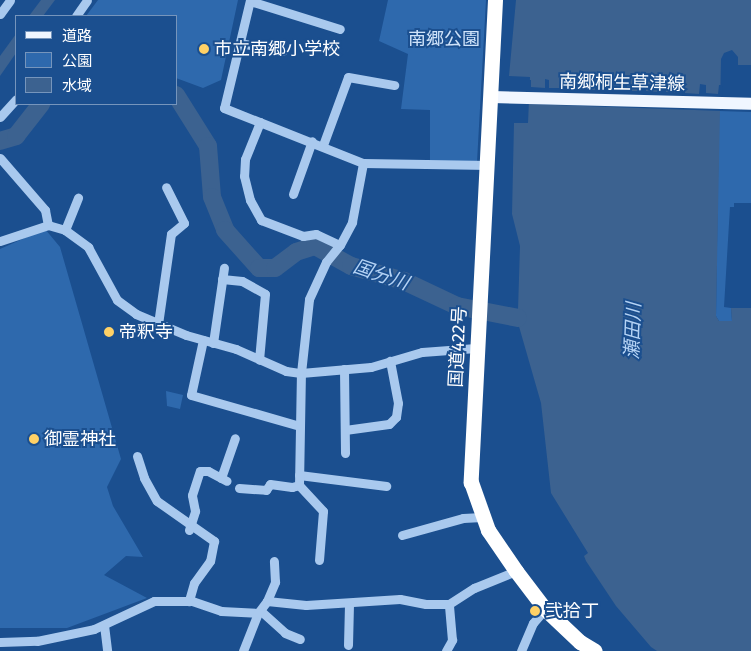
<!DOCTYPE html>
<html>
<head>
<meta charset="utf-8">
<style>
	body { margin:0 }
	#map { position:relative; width:751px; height:651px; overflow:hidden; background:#1b4f8f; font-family:"Fira Sans","Noto Sans JP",sans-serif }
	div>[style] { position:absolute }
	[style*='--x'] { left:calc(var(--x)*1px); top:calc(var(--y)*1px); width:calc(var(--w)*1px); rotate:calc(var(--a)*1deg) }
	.green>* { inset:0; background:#2e69ad }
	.water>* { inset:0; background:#3c6290 }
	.pier>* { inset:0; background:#1b4f8f }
	.river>* { height:18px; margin:-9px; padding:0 9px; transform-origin:9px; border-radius:9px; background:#3c6290 }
	.minor>* { height:9px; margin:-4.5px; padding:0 4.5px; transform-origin:4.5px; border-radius:4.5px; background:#a9c9ee }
	.major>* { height:12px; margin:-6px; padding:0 6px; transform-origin:6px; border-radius:6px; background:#f0f6ff }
	.highway>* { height:15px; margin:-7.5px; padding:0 7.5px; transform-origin:7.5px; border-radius:7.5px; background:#fff }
	.dots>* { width:14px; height:14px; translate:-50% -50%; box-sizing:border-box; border:2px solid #1b4f8f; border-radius:50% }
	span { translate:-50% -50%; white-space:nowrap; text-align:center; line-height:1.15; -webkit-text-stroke:4px #1b4f8f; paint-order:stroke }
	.park-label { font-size:18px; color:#cfe3fa }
	.poi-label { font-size:18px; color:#fff }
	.left { translate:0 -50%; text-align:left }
	.street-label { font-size:18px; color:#fff }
	.water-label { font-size:19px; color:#b5d3f5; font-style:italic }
	.legend { position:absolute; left:15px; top:15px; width:162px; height:90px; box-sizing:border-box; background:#1b4f8f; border:1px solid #7695bc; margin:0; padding:6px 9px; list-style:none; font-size:15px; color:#fff }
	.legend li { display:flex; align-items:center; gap:10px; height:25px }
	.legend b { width:25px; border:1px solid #7695bc }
</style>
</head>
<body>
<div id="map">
	<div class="green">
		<div style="clip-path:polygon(98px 0,238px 0,221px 80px,203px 88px,176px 78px,176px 16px,86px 16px)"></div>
		<div style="clip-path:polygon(388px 0,486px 0,477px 162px,430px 161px,430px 110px,401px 109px,408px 54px,379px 41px)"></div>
		<div style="clip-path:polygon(719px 111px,751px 112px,751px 203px,734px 203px,734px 207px,730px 207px,724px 307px,731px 308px,732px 321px,719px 321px,716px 316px)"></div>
		<div style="clip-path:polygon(45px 229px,60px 247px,121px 459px,107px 487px,113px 506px,143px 557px,126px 556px,104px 575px,147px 598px,67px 628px,0 628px,0 249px)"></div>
		<div style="clip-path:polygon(166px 391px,183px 395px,180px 409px,167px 406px)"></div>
	</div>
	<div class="water">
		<div style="clip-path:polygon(41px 0,55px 0,43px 16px,29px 16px)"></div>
		<div style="clip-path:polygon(516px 0,751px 0,751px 65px,738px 65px,738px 57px,732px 50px,724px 53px,721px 59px,716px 316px,719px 321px,732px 321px,731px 308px,751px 308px,751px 651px,657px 651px,651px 647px,616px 606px,586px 561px,584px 556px,588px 553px,551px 493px,541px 403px,518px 323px,496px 319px,496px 309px,518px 310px,520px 246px,512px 214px,514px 123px,528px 123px,530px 77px,509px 76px)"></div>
		<div style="clip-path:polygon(16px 34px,16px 53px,0 76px,0 56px)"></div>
	</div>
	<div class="pier">
		<div style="clip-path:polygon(545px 79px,549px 80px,549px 88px,563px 88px,564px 80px,569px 80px,569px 89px,582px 90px,583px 81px,587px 81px,587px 90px,603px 90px,603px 82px,607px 82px,607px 91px,622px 91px,623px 82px,627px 83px,627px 91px,641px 91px,642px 83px,646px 83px,646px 91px,660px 92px,661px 84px,666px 84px,666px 92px,680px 93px,681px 84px,685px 84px,685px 93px,699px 94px,700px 84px,706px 85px,706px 93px,718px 94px,719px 85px,723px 85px,722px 111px,527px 104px,527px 80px,531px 80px,531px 87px,545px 88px)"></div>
	</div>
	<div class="river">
		<div style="--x:176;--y:95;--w:60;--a:57.9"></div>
		<div style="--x:208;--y:146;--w:51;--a:85.5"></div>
		<div style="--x:212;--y:197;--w:35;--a:68"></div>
		<div style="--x:225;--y:230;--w:51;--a:48.2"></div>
		<div style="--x:259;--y:268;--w:16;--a:0"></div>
		<div style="--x:275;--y:268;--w:26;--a:-37"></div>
		<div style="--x:296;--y:252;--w:20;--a:-18"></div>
		<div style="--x:315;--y:246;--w:41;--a:29.1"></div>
		<div style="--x:351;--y:266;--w:55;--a:15.8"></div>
		<div style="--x:404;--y:281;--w:59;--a:25.3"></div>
		<div style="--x:457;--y:306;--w:62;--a:11.1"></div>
		<div style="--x:0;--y:141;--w:17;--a:-17"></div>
		<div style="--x:16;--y:136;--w:41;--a:-52"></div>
	</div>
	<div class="minor">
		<div style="--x:250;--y:0;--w:111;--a:103.5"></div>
		<div style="--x:224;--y:108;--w:149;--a:21.6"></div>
		<div style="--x:363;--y:163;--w:126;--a:0.9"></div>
		<div style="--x:250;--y:1;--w:94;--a:17.3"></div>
		<div style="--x:0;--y:14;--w:17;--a:-54"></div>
		<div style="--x:76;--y:16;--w:19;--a:-55"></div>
		<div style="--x:240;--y:43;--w:43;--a:10.8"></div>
		<div style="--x:0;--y:117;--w:24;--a:-48"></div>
		<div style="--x:260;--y:122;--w:40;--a:112"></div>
		<div style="--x:245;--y:159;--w:17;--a:93"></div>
		<div style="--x:244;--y:176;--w:25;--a:76"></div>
		<div style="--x:250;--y:200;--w:23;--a:61"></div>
		<div style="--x:261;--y:220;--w:45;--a:20.9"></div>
		<div style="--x:303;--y:236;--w:13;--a:-9"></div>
		<div style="--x:316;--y:234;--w:26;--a:25"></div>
		<div style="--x:323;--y:145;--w:72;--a:-69.8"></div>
		<div style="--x:348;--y:77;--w:47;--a:9.9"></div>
		<div style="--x:0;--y:158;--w:69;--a:49.1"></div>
		<div style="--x:45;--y:210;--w:15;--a:79"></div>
		<div style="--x:48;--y:225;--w:18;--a:16"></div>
		<div style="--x:65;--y:230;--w:29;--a:36"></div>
		<div style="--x:88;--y:247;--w:60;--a:61.3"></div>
		<div style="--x:117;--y:300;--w:24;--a:36"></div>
		<div style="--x:136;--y:314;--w:54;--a:22.8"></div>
		<div style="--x:186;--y:335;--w:52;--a:15.6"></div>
		<div style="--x:236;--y:349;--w:55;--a:23.7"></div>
		<div style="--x:286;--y:371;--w:15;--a:8"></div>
		<div style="--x:301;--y:373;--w:70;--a:-4.9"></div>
		<div style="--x:371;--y:367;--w:53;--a:-16.4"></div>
		<div style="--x:422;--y:352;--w:54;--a:-4.2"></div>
		<div style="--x:293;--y:194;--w:56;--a:-70.3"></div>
		<div style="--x:65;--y:230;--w:35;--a:-68"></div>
		<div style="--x:0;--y:241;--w:51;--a:-18.4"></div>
		<div style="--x:222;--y:279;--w:20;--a:6"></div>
		<div style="--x:242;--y:281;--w:26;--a:29"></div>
		<div style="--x:265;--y:294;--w:66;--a:95.2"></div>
		<div style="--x:158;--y:324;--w:91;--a:-81.8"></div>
		<div style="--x:171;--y:234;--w:17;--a:-40"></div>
		<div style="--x:184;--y:223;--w:40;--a:-116.6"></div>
		<div style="--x:203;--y:340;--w:56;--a:102.3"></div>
		<div style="--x:191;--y:395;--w:113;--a:15.9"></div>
		<div style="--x:213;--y:343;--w:76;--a:-81.7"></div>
		<div style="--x:344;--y:369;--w:84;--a:89.3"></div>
		<div style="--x:345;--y:430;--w:44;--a:-7.8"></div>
		<div style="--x:389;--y:424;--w:10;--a:-45"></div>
		<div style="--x:396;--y:417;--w:14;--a:-82"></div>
		<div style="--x:398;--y:403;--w:43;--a:-100.8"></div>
		<div style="--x:137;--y:456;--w:23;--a:72"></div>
		<div style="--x:144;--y:478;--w:26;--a:61"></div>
		<div style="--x:157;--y:501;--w:70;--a:35.1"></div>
		<div style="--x:214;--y:541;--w:20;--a:101"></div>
		<div style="--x:210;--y:561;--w:27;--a:126"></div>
		<div style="--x:194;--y:583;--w:19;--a:106"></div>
		<div style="--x:299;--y:475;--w:88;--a:7.2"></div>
		<div style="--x:221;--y:478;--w:42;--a:-70.7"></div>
		<div style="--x:239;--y:488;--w:27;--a:4"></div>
		<div style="--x:266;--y:490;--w:7;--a:-56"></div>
		<div style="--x:270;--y:484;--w:22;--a:8"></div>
		<div style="--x:292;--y:487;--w:7;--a:-16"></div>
		<div style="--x:189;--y:530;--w:20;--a:-72"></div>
		<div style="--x:195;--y:511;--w:16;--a:-101"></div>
		<div style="--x:192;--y:495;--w:25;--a:-72"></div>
		<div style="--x:200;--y:471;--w:8;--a:0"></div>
		<div style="--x:208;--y:471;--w:21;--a:28"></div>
		<div style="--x:402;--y:535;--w:63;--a:-15.6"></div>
		<div style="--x:463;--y:518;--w:19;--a:-3"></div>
		<div style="--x:319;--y:560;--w:49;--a:-85.3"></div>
		<div style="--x:323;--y:511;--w:35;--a:-133"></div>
		<div style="--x:299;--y:485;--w:112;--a:-89"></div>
		<div style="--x:301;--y:373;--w:74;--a:-83.8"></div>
		<div style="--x:309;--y:299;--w:41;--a:-65.3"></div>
		<div style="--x:326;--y:262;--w:22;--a:-51"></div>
		<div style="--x:340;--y:245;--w:26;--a:-62"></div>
		<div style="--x:352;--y:222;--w:60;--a:-79.4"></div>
		<div style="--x:267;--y:601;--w:21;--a:-67"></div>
		<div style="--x:275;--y:582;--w:21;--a:-93"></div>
		<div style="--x:262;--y:612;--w:31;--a:42"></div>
		<div style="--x:285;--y:633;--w:16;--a:22"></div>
		<div style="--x:104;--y:625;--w:26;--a:83"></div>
		<div style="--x:0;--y:642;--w:37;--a:-2"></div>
		<div style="--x:37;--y:641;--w:58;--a:-11.9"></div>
		<div style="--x:94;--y:629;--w:66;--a:-25"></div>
		<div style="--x:154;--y:601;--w:38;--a:0"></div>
		<div style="--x:192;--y:601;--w:31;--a:19"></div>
		<div style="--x:221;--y:611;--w:37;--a:3"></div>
		<div style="--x:348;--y:645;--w:42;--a:-88.6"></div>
		<div style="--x:243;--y:651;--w:41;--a:-68.5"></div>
		<div style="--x:258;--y:613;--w:15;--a:-53"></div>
		<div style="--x:267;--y:601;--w:39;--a:6"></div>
		<div style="--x:306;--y:605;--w:94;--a:-3.7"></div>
		<div style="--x:400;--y:599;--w:26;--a:11"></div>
		<div style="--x:426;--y:604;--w:23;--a:0"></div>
		<div style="--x:449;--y:604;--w:30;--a:-33"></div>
		<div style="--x:474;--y:588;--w:45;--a:-22"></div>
		<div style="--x:446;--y:651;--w:13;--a:-61"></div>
		<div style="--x:452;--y:640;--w:36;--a:-95"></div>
		<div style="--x:521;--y:651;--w:30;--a:-67"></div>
		<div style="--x:533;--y:623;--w:18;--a:-49"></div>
	</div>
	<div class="major">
		<div style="--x:492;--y:97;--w:259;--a:1.5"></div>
	</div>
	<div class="highway">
		<div style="--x:495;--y:0;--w:483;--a:92.9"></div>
		<div style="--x:471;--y:482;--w:51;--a:70.5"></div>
		<div style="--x:488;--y:530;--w:50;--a:55.7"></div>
		<div style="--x:516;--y:571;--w:48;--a:52.7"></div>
		<div style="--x:545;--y:609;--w:48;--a:43.3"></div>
		<div style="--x:580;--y:642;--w:17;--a:31"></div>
	</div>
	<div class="dots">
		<div style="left:204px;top:49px;background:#ffd166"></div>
		<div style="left:109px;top:332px;background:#ffd166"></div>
		<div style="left:34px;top:439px;background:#ffd166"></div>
		<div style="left:535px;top:611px;background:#ffd166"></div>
	</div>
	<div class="park-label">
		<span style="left:444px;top:39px">南郷公園</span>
	</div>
	<div class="poi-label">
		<span class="left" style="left:214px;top:49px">市立南郷小学校</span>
		<span class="left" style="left:119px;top:332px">帝釈寺</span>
		<span class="left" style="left:44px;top:439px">御霊神社</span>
		<span class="left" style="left:545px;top:611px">弐拾丁</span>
	</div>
	<div class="street-label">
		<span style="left:622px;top:83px;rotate:1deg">南郷桐生草津線</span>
		<span style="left:458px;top:347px;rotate:-87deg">国道422号</span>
	</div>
	<div class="water-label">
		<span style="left:381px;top:275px;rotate:19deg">国分川</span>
		<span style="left:633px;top:331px;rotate:-88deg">瀬田川</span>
	</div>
	<ul class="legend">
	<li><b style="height:6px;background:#f0f6ff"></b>道路</li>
	<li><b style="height:14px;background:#2e69ad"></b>公園</li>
	<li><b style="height:14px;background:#3c6290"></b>水域</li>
	</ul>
</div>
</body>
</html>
